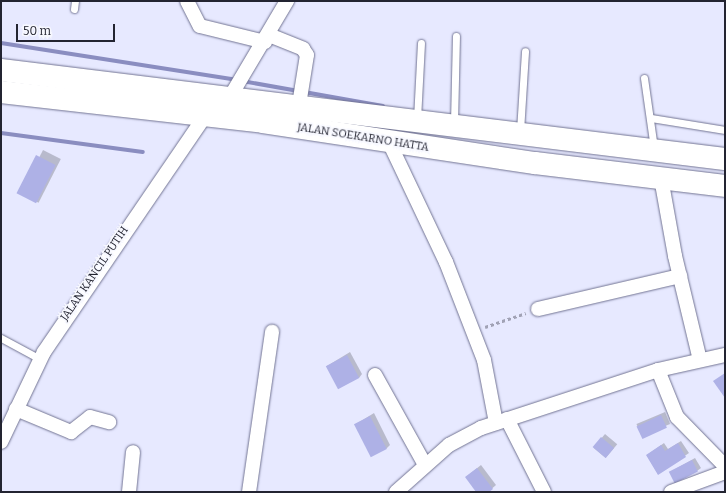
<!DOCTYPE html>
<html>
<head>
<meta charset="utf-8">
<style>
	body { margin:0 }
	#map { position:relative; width:726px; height:493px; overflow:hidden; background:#e7e9ff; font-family:Bitter,serif }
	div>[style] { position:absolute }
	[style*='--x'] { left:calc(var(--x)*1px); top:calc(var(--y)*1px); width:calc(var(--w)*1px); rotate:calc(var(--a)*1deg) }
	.shadow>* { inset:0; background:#0003; transform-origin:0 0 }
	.stream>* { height:4px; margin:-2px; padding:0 2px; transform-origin:2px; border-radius:2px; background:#8a8dc0 }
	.building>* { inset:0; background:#aeb1e6; transform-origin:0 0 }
	.path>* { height:2.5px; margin-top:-1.25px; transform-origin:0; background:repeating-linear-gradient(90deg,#a1a2b5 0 3px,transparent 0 6px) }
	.roads { filter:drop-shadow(0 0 1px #727493) drop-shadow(0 0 1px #727493) }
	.service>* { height:7px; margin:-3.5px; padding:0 3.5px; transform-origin:3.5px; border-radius:3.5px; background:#fff }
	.minor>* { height:14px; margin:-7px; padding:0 7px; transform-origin:7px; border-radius:7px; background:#fff }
	.trunk>* { height:22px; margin:-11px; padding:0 11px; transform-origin:11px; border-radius:11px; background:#fff }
	span { translate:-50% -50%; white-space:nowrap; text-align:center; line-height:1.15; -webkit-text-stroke:3px #f7f8ff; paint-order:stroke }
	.street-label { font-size:11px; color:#232431 }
	.frame { position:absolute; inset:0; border:2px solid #232431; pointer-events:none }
	.scale { position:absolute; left:16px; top:24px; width:99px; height:18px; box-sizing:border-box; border:2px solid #232431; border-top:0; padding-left:5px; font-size:12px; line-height:14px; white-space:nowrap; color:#232431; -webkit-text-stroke:3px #f7f8ff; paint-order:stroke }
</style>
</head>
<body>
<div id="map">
	<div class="shadow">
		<div style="left:43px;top:150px;width:20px;height:49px;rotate:27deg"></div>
		<div style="clip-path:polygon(350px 352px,362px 374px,359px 378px,327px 366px)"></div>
		<div style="left:665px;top:412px;width:13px;height:31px;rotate:67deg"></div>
		<div style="clip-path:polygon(374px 413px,390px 445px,386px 449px,356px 424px)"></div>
		<div style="left:605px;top:434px;width:16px;height:18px;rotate:40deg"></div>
		<div style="clip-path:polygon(681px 441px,689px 453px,658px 474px,647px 455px,664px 443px,668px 449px)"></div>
		<div style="clip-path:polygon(695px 458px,701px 468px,697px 471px,670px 472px)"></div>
		<div style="clip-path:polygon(481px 465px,496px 485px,488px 492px,477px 492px,466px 477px)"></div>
	</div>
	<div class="stream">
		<div style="--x:1;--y:43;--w:238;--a:8.9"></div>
		<div style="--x:242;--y:81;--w:143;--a:10.1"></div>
		<div style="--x:1;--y:133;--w:143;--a:7.6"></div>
	</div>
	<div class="building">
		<div style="left:36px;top:155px;width:22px;height:43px;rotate:27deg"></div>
		<div style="left:347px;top:355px;width:26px;height:24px;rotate:62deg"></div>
		<div style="clip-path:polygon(725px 373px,725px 398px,713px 381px)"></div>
		<div style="left:661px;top:415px;width:14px;height:27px;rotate:65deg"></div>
		<div style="left:370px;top:416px;width:37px;height:18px;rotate:63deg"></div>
		<div style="left:601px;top:437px;width:17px;height:13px;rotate:40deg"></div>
		<div style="clip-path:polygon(678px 443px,686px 457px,658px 475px,646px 455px,661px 445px,665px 451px)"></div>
		<div style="left:692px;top:460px;width:13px;height:26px;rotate:63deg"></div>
		<div style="clip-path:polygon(477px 468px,493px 489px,489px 492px,476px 492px,465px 477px)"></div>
	</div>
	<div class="path">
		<div style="--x:485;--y:327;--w:43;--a:-18.9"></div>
	</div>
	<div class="roads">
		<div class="service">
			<div style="--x:74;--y:9;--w:8;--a:-83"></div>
			<div style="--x:644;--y:78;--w:71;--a:81.9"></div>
			<div style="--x:651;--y:118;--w:75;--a:9.2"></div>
			<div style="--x:417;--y:119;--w:76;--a:-87"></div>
			<div style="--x:454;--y:123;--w:87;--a:-88.7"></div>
			<div style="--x:520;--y:131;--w:80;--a:-86.4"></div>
			<div style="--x:1;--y:338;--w:44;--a:28.3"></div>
		</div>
		<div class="minor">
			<div style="--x:187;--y:1;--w:28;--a:63"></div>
			<div style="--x:200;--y:26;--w:67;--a:13.8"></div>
			<div style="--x:269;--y:35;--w:37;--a:22"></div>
			<div style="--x:303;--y:49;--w:7;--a:56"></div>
			<div style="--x:307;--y:55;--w:51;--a:99.1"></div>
			<div style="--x:230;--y:97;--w:112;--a:-59.3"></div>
			<div style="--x:389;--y:142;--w:133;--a:64.6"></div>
			<div style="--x:446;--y:262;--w:105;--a:68.8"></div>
			<div style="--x:484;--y:360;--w:64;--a:79.2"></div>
			<div style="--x:661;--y:178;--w:79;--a:79.8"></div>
			<div style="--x:675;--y:256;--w:107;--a:76.5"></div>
			<div style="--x:538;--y:309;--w:146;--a:-13.1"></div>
			<div style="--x:658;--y:370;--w:51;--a:68"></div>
			<div style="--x:677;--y:417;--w:69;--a:45.6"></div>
			<div style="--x:375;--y:375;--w:103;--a:60.9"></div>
			<div style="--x:16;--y:409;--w:60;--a:22.7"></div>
			<div style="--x:71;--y:432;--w:24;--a:-38"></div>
			<div style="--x:90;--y:417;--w:20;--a:15"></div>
			<div style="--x:507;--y:419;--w:82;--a:63.1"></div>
			<div style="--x:1;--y:442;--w:100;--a:-64.5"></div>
			<div style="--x:44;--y:352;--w:286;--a:-55.7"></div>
			<div style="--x:129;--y:492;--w:40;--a:-84.3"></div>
			<div style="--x:249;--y:492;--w:162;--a:-81.8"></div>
			<div style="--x:396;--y:492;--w:71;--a:-41.6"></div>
			<div style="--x:449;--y:445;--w:36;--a:-28"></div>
			<div style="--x:481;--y:428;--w:186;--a:-18.1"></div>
			<div style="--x:658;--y:370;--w:69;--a:-12.6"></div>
			<div style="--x:671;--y:492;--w:58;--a:-20.3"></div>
		</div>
		<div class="trunk">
			<div style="--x:1;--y:70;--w:729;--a:7.01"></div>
			<div style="--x:1;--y:92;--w:264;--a:6.5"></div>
			<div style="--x:263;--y:122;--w:275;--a:8.6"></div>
			<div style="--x:535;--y:163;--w:191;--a:6.9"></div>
		</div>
	</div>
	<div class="street-label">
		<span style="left:363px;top:138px;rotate:9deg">JALAN SOEKARNO HATTA</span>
		<span style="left:95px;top:274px;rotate:-56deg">JALAN KANCIL PUTIH</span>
	</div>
	<div class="frame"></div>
	<div class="scale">50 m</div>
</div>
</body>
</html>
